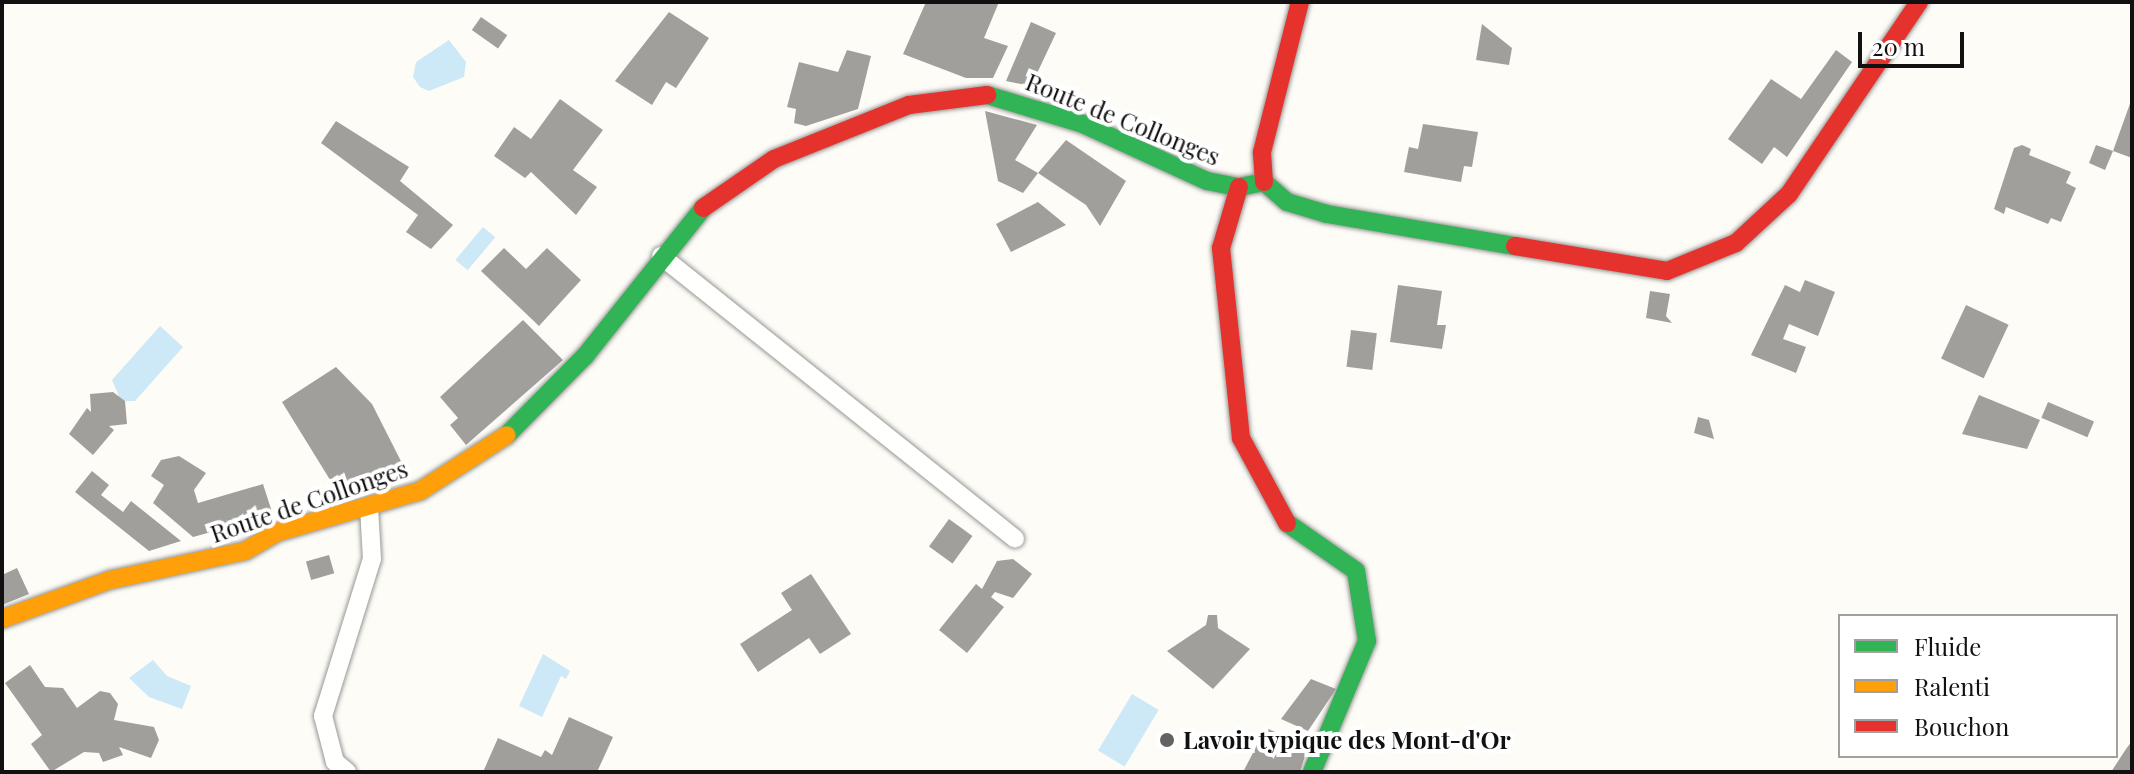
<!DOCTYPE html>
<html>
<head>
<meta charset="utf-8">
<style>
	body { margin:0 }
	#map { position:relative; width:2134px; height:774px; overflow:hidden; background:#fdfcf7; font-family:"Playfair Display",serif }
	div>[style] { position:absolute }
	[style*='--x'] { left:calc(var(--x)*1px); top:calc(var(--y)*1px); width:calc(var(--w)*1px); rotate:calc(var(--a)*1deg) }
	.water>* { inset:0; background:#cde8f7; transform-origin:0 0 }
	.building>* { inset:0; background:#a19f9c; transform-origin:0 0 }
	.roads { filter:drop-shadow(0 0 2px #979795) drop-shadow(0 0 2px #979795) }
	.lane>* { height:18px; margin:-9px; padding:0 9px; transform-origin:9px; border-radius:9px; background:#fffffe }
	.fast>* { height:18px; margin:-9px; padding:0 9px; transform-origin:9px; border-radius:9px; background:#30b455 }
	.slow>* { height:18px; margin:-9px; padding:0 9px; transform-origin:9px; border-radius:9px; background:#ff9f0a }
	.jam>* { height:18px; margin:-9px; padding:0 9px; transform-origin:9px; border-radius:9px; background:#e5322d }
	.dots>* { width:22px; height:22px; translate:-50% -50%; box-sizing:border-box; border:4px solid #fff; border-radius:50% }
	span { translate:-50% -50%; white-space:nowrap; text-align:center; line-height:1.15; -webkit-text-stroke:8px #fff; paint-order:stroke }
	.street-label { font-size:24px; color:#111 }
	.poi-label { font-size:24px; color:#111; font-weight:700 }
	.left { translate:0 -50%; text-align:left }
	.frame { position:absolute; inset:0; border:4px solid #111; pointer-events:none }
	.legend { position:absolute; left:1838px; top:614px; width:280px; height:144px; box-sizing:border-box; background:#fff; border:2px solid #a0a0a0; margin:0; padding:10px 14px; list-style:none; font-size:24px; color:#111 }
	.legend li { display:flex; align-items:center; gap:16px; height:40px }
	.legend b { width:40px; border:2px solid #a0a0a0 }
	.scale { position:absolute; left:1858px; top:32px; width:106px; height:36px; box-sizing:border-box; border:4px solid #111; border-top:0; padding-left:10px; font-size:24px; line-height:28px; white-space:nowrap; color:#111; -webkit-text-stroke:6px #fff; paint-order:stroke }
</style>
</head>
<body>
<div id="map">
	<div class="water">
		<div style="clip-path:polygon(449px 40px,466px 62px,464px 77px,429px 91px,420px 87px,413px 77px,416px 62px)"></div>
		<div style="left:483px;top:227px;width:16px;height:43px;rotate:40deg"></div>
		<div style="clip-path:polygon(160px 326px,183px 347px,135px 401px,121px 401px,112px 380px)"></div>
		<div style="clip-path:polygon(543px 654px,570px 671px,566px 679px,561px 676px,542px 717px,519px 706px)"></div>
		<div style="clip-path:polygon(153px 660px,167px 676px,191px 686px,182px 709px,149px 697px,129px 678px)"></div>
		<div style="left:1132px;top:694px;width:31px;height:66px;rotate:31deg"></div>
	</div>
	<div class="building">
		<div style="clip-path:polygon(926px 2px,999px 2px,984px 38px,1008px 46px,993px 78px,966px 78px,903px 54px)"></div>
		<div style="clip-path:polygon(669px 12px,709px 38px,676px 88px,666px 82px,652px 105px,615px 81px)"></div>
		<div style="left:481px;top:17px;width:32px;height:16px;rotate:35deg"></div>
		<div style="clip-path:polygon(1031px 22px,1056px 33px,1031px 86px,1006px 81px)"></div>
		<div style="clip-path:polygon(1482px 24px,1512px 48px,1509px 65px,1476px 60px)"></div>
		<div style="clip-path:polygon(847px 50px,871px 56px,858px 109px,806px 126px,794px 123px,796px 109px,787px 107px,799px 62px,838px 72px)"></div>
		<div style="clip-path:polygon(1836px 50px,1852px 62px,1787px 157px,1774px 147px,1762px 164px,1728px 139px,1771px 79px,1801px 99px)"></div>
		<div style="clip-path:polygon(2132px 98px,2132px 158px,2113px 151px,2105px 170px,2089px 163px,2096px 145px,2113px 151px)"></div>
		<div style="clip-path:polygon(560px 99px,603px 130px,573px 170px,597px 187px,576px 215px,531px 172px,525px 178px,494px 156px,514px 127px,531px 139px)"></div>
		<div style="clip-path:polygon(985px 111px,1037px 125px,1015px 160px,1038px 173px,1023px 193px,998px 181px)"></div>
		<div style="clip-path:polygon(336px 121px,409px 167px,400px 181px,453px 225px,431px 249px,406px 232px,418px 215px,321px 143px)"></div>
		<div style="clip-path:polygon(1423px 124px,1478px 132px,1472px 167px,1464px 166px,1461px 182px,1404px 172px,1409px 147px,1418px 149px)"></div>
		<div style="clip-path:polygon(1066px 140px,1126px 181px,1100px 226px,1086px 205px,1038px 173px)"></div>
		<div style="clip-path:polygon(2022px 145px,2031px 149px,2029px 155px,2071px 172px,2066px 183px,2076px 188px,2061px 222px,2051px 218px,2048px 224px,2006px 207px,2004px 214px,1994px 209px,2014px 148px)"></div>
		<div style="clip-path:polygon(1038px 202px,1066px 225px,1011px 252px,996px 224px)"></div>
		<div style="clip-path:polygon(504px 248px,526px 269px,547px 248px,581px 280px,539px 326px,481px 271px)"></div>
		<div style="clip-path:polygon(1805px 280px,1835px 292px,1818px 336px,1789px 324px,1783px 339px,1806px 347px,1796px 373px,1751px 355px,1785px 285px,1800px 292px)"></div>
		<div style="clip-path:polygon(1398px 285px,1442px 291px,1437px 325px,1446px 325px,1442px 349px,1390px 342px)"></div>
		<div style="clip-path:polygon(1650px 291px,1670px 294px,1666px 316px,1672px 323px,1646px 318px)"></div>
		<div style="left:1966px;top:305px;width:47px;height:59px;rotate:25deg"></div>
		<div style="clip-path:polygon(523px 320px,563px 360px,466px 445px,450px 425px,458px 418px,440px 397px)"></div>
		<div style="left:1351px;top:330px;width:26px;height:37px;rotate:7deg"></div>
		<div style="clip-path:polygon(336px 367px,372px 404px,408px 475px,340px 496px,282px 402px)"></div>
		<div style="clip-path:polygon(113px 392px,125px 401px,127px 424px,109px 426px,114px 430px,93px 455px,69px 434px,87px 408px,91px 412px,90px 394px)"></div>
		<div style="clip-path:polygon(1979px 395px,2040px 420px,2027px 449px,1962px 434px)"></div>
		<div style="left:2048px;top:402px;width:50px;height:17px;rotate:23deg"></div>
		<div style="clip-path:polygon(1698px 417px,1709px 420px,1714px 439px,1694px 433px)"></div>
		<div style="clip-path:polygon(179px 456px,206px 473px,194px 490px,198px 503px,263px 484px,273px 515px,193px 537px,153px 503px,164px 485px,151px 476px,161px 460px)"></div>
		<div style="clip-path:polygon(92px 471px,109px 485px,101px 495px,123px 512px,131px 501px,181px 541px,149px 551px,75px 492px)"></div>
		<div style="left:949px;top:519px;width:29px;height:34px;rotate:36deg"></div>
		<div style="left:329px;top:555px;width:19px;height:24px;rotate:74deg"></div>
		<div style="clip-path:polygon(1013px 559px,1032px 574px,1013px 598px,995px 592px,991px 597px,1004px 607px,967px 653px,939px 630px,976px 584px,982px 589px,997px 561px)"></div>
		<div style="clip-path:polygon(17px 568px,29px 594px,2px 605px,2px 575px)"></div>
		<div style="clip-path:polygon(811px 574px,851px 634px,820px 654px,809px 638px,758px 672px,740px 644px,792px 610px,781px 593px)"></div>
		<div style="clip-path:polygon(1208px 615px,1217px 615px,1218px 628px,1250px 649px,1213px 689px,1167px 651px,1206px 625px)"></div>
		<div style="clip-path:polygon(30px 665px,45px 687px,63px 688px,77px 708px,100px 691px,110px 693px,118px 704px,114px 720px,154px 727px,159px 740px,151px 758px,119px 747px,123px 755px,103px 762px,99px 753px,84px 752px,51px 772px,31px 744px,42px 735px,5px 683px)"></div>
		<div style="clip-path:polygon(1311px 679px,1336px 689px,1308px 731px,1281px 719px)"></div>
		<div style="clip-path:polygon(569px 717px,613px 737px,597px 772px,483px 772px,498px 738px,541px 757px,545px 750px,552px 755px)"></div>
		<div style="clip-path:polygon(1266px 728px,1308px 746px,1300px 772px,1243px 772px)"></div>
		<div style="clip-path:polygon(2132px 741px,2132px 772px,2111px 772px,2126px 749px)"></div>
	</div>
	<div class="roads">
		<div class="lane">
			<div style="--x:661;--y:256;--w:453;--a:38.6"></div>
			<div style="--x:347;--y:772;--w:16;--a:-140"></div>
			<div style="--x:335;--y:762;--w:48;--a:-104.6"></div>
			<div style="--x:323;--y:716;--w:164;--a:-72.7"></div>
			<div style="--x:372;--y:559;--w:52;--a:-93.3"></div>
		</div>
		<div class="fast">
			<div style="--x:987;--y:95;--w:100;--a:16.8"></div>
			<div style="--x:1083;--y:124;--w:136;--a:24.7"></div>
			<div style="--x:1207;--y:181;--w:33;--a:11"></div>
			<div style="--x:1239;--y:187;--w:25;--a:-11"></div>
			<div style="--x:1264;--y:182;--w:30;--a:41"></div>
			<div style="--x:1287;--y:202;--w:42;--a:16.7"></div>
			<div style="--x:1327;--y:214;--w:191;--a:9.7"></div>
			<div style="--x:507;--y:435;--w:111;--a:-45.4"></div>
			<div style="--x:585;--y:356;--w:189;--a:-51.4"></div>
			<div style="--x:1287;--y:523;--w:84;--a:34.8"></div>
			<div style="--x:1356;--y:571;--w:71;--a:81.1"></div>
			<div style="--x:1367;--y:641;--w:142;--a:112.8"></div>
		</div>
		<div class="slow">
			<div style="--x:2;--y:619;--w:115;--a:-19.9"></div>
			<div style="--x:110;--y:580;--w:138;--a:-12.1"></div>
			<div style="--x:245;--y:551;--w:38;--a:-30"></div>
			<div style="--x:278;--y:532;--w:148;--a:-16.1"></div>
			<div style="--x:420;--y:491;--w:103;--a:-32.8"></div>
		</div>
		<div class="jam">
			<div style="--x:1264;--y:182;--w:30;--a:-94"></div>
			<div style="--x:1262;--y:152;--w:155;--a:-75.8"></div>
			<div style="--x:1239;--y:187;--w:64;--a:106.4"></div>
			<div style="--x:1221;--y:248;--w:191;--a:84"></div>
			<div style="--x:1241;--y:438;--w:97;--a:61.6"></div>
			<div style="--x:703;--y:208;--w:86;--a:-34.6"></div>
			<div style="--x:774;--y:159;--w:145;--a:-21.8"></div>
			<div style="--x:909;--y:105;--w:79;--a:-7.3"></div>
			<div style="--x:1515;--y:246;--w:154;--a:9.3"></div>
			<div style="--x:1667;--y:271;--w:74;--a:-22.1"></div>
			<div style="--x:1736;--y:243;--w:72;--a:-42.8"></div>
			<div style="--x:1789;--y:194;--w:232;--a:-55.9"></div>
		</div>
	</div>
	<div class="dots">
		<div style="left:1167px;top:740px;background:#646362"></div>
	</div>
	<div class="street-label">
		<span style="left:1123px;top:119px;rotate:22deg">Route de Collonges</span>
		<span style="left:309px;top:501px;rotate:-19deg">Route de Collonges</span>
	</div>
	<div class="poi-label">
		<span class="left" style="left:1183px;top:740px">Lavoir typique des Mont-d'Or</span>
	</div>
	<div class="frame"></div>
	<ul class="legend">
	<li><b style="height:10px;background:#30b455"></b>Fluide</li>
	<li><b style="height:10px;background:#ff9f0a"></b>Ralenti</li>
	<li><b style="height:10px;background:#e5322d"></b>Bouchon</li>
	</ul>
	<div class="scale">20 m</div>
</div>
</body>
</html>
